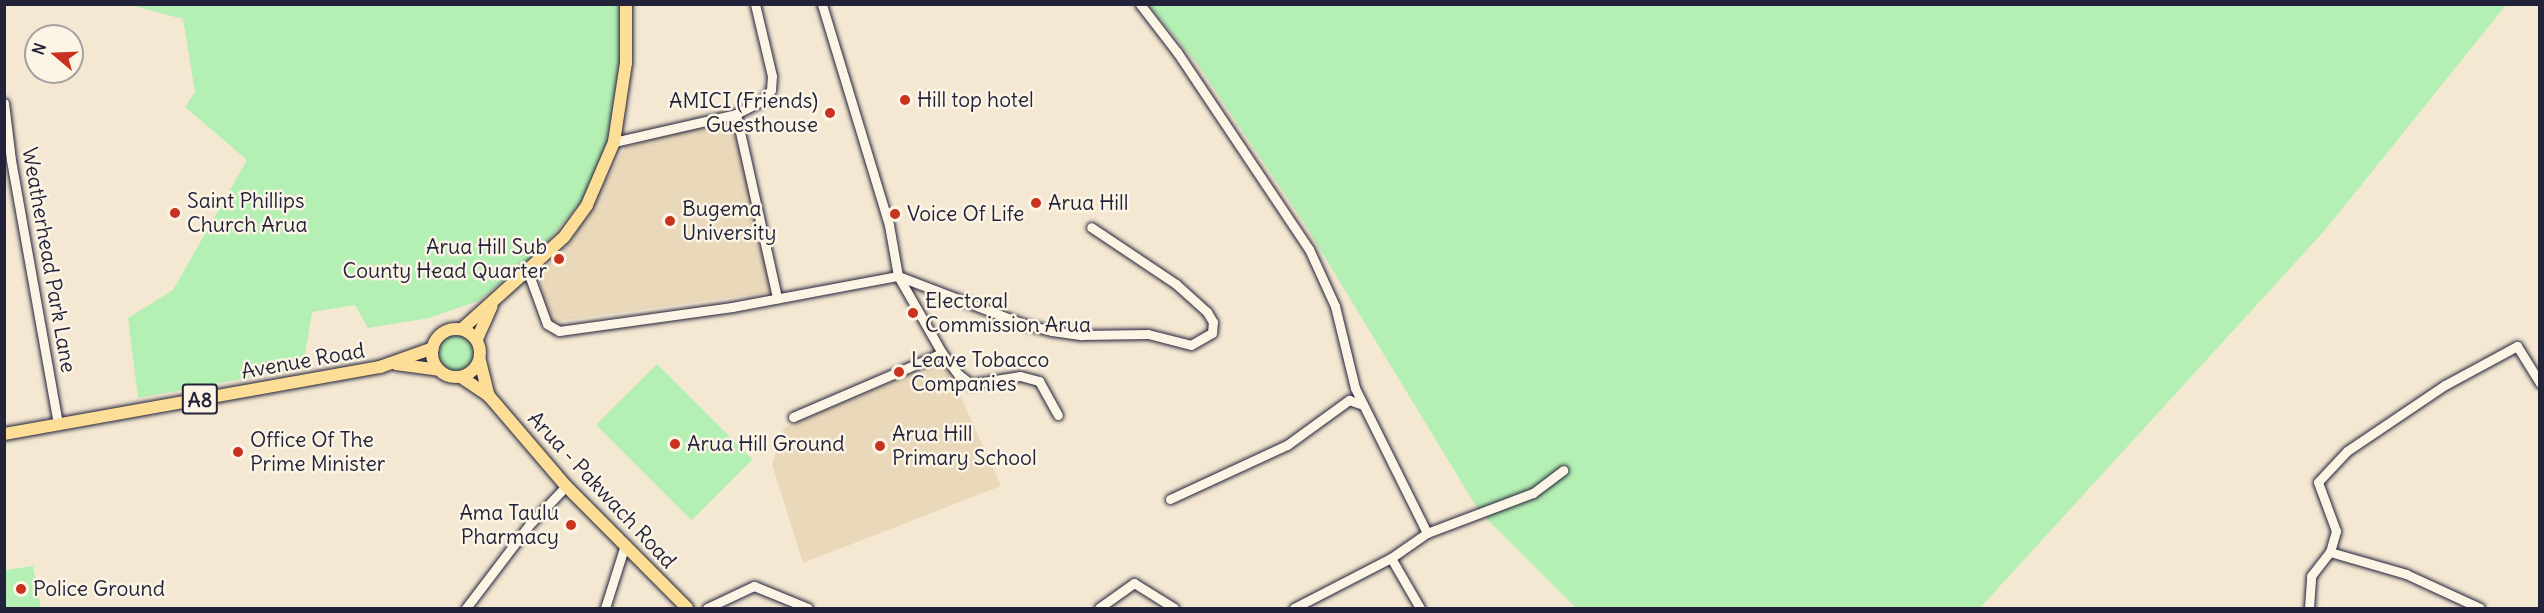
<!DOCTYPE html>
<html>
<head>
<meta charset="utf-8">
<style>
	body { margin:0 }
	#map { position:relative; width:2544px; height:613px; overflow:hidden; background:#f4e8d2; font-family:Delius,sans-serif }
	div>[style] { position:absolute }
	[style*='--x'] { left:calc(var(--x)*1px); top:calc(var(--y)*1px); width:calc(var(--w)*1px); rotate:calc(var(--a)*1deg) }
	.built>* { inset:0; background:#ead8bb }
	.green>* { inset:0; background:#b4efb4; transform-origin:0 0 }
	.round { border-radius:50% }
	.roads { filter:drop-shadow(0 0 2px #22223b) drop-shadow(0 0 2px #22223b) }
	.minor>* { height:9px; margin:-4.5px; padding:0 4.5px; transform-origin:4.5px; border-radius:4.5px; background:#fcf5e5 }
	.major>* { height:12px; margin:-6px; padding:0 6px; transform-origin:6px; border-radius:6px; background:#fcde96 }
	.major>.ring { margin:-6px; padding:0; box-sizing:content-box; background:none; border:12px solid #fcde96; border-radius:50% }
	.dots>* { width:16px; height:16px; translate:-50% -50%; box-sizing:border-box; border:3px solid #fcf5e5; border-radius:50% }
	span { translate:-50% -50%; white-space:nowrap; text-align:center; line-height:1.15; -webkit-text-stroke:5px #fcf5e5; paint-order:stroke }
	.shield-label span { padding:2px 4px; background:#fcf5e5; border:2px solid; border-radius:4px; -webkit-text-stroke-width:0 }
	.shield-label { font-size:20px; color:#22223b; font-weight:700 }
	.poi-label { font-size:21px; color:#22223b }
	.left { translate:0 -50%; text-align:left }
	.right { translate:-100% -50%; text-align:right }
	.street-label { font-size:21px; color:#22223b }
	.frame { position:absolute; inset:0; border:6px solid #22223b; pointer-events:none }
	.north { position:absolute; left:24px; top:24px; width:60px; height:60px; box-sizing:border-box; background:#fcf5e5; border:2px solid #a5a1a1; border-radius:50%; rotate:289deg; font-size:16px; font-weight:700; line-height:24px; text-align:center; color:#22223b }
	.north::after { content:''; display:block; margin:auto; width:21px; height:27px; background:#c8321e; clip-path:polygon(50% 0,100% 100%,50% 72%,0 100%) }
</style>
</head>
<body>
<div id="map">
	<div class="built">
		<div style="clip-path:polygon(734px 118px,771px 292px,551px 322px,538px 277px,573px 238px,625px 147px)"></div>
		<div style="clip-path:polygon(944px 360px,1001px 486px,803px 563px,772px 464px,784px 428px)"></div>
	</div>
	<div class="green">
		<div style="clip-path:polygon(130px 5px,624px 5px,623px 66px,612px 133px,585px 197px,538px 253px,478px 301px,429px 318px,368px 328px,355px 305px,312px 312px,303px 368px,138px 398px,128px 318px,173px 290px,247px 160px,185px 107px,195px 92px,183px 19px)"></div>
		<div style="clip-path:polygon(1149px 5px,2506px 5px,2325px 230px,1980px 608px,1576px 608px,1479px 511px,1304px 223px,1198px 65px)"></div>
		<div class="round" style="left:439px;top:334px;width:38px;height:38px"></div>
		<div style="left:657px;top:364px;width:135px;height:86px;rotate:45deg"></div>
		<div style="clip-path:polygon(33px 566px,41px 608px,5px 608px,5px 570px)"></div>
	</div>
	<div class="roads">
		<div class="minor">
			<div style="--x:1140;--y:4;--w:61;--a:52.4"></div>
			<div style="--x:1177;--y:52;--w:237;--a:56.2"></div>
			<div style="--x:1309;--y:249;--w:63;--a:65.5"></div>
			<div style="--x:1335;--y:306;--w:84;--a:76.3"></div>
			<div style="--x:1355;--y:388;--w:162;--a:63.6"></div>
			<div style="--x:4;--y:103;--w:57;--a:83"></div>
			<div style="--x:11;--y:160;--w:268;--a:79.9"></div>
			<div style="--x:736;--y:114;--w:189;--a:77.4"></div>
			<div style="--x:614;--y:142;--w:125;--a:-12.9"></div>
			<div style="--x:736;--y:114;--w:29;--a:-27"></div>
			<div style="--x:762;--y:101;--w:14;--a:-51"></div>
			<div style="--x:771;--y:90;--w:14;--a:-86"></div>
			<div style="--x:772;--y:76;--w:74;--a:-103.3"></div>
			<div style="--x:528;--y:272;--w:55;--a:69.9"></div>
			<div style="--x:547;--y:324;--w:14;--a:30"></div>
			<div style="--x:559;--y:331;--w:175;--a:-7.9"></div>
			<div style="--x:732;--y:307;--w:169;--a:-10.6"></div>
			<div style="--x:898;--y:276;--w:52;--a:-100"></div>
			<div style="--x:889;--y:225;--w:231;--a:-106.9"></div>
			<div style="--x:898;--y:276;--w:135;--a:20.9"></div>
			<div style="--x:1024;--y:324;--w:29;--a:14"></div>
			<div style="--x:1052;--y:331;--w:30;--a:8"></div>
			<div style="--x:1082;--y:335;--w:66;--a:-0.9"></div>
			<div style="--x:1148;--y:334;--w:44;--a:14.3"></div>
			<div style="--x:1191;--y:345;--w:24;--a:-30"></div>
			<div style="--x:1212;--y:333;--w:11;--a:-85"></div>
			<div style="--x:1213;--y:322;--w:12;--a:-121"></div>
			<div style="--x:1207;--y:312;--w:42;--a:-137.9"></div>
			<div style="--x:1176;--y:284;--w:102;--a:-146.2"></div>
			<div style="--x:942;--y:353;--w:26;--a:53"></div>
			<div style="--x:958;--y:374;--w:16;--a:38"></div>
			<div style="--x:971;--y:384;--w:50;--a:-9.3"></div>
			<div style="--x:1020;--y:376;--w:20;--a:15"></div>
			<div style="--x:1039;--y:381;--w:39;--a:61"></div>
			<div style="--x:793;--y:417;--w:162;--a:-23.2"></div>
			<div style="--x:942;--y:353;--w:89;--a:-119.7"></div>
			<div style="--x:1170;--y:499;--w:129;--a:-24.8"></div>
			<div style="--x:1287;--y:445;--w:77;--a:-36"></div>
			<div style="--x:1349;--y:400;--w:15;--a:20"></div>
			<div style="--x:2330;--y:552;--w:79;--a:16.1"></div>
			<div style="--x:2406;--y:574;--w:81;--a:24.7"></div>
			<div style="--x:1391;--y:558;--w:58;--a:59.9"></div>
			<div style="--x:466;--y:608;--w:104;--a:-52.8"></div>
			<div style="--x:529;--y:525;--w:54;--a:-46.5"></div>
			<div style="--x:605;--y:608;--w:66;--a:-72.4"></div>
			<div style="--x:707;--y:608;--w:52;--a:-25.1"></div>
			<div style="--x:754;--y:586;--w:58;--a:22.2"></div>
			<div style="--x:1099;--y:608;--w:43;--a:-35.5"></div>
			<div style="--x:1134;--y:583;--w:47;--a:32"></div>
			<div style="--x:1294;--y:608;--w:109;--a:-27.3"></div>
			<div style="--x:1391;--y:558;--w:44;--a:-34.8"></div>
			<div style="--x:1427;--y:533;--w:113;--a:-20.7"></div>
			<div style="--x:1533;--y:493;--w:38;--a:-37"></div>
			<div style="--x:2309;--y:608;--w:32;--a:-86"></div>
			<div style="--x:2311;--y:576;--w:31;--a:-52"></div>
			<div style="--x:2330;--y:552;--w:22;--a:-74"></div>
			<div style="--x:2336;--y:531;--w:52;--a:-110.2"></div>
			<div style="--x:2318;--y:482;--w:42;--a:-46.9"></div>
			<div style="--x:2347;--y:451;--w:118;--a:-34"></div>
			<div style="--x:2445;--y:385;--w:82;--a:-28.4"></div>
			<div style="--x:2517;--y:346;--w:44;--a:58.1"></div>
		</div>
		<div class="major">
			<div class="ring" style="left:432px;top:329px;width:36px;height:36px"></div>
			<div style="--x:462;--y:329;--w:137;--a:-42"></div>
			<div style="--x:564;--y:237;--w:39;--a:-54"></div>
			<div style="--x:587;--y:205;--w:69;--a:-66.8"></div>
			<div style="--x:614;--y:142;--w:80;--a:-81.4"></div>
			<div style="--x:626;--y:63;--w:59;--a:-90"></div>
			<div style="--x:477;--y:339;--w:36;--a:-66"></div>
			<div style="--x:480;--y:361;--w:36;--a:76"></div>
			<div style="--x:396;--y:364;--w:43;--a:7.9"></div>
			<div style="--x:461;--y:377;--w:34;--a:34"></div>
			<div style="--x:489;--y:396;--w:118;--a:49.5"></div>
			<div style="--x:566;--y:486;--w:172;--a:45.2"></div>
			<div style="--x:4;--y:434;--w:382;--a:-10.1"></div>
			<div style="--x:380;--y:367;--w:56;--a:-19.7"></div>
		</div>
	</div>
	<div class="dots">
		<div style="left:905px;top:100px;background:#c8321e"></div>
		<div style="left:830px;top:113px;background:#c8321e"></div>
		<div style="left:1036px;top:203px;background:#c8321e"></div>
		<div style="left:175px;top:213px;background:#c8321e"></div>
		<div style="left:895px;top:214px;background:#c8321e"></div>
		<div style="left:670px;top:221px;background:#c8321e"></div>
		<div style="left:559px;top:259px;background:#c8321e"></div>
		<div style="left:913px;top:313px;background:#c8321e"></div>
		<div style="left:899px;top:372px;background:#c8321e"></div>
		<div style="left:675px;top:444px;background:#c8321e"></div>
		<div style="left:880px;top:446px;background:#c8321e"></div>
		<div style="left:238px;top:452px;background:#c8321e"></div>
		<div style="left:571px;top:525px;background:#c8321e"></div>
		<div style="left:21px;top:589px;background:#c8321e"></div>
	</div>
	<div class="shield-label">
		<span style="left:200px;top:399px">A8</span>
	</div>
	<div class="poi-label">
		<span class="left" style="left:917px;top:100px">Hill top hotel</span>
		<span class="right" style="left:818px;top:113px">AMICI (Friends)<br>Guesthouse</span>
		<span class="left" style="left:187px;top:213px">Saint Phillips<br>Church Arua</span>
		<span class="left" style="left:1048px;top:203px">Arua Hill</span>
		<span class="left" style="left:682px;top:221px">Bugema<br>University</span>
		<span class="left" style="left:907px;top:214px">Voice Of Life</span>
		<span class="right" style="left:547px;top:259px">Arua Hill Sub<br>County Head Quarter</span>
		<span class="left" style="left:925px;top:313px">Electoral<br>Commission Arua</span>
		<span class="left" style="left:911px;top:372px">Leave Tobacco<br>Companies</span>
		<span class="left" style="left:892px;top:446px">Arua Hill<br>Primary School</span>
		<span class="left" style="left:250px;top:452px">Office Of The<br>Prime Minister</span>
		<span class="left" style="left:687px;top:444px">Arua Hill Ground</span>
		<span class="right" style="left:559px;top:525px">Ama Taulu<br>Pharmacy</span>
		<span class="left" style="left:33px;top:589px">Police Ground</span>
	</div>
	<div class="street-label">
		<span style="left:49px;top:260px;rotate:80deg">Weatherhead Park Lane</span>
		<span style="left:303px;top:361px;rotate:-10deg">Avenue Road</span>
		<span style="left:602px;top:490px;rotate:47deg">Arua - Pakwach Road</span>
	</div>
	<div class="frame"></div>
	<div class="north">N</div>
</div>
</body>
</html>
